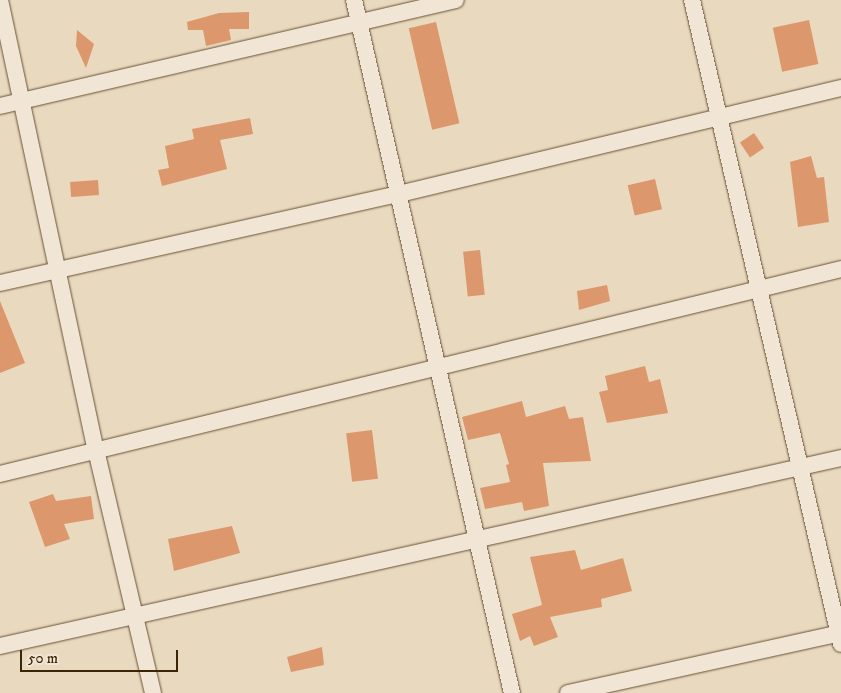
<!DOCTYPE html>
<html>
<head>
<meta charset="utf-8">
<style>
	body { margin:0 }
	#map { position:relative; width:841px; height:693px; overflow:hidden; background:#e9d9be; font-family:"IM FELL DW Pica",serif }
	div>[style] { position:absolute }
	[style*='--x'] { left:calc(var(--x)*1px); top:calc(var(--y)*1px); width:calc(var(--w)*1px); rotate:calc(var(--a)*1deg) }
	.building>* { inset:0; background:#dc976c; transform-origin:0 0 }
	.roads { filter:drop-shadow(0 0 1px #685135) drop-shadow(0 0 1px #685135) }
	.street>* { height:16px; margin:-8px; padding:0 8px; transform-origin:8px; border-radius:8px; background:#f1e6d5 }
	span { translate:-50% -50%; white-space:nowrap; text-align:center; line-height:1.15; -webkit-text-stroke:4px #f1e6d5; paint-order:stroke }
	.scale { position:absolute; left:20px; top:650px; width:158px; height:22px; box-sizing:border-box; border:2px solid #3d2407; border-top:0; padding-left:6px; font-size:15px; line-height:18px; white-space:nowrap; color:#3d2407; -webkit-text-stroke:4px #f1e6d5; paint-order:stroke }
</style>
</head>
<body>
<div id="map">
	<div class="building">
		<div style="clip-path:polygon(249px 12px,249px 29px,229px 29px,231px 40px,206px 46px,203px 30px,188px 30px,187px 22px,219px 13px)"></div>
		<div style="left:809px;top:20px;width:45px;height:37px;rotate:78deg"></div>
		<div style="left:436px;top:22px;width:104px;height:28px;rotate:77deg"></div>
		<div style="clip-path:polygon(77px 30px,94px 44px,86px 68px,76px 46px)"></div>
		<div style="clip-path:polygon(250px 118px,253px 134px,220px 140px,227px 169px,162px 186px,158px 170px,169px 168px,165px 146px,194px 139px,192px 129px)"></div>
		<div style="left:754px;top:133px;width:18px;height:17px;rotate:56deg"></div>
		<div style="clip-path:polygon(811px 156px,817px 178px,824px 177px,829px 222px,798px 227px,790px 162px)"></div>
		<div style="left:655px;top:179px;width:31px;height:28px;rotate:77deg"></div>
		<div style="left:98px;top:180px;width:15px;height:28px;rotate:86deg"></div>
		<div style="left:480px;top:250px;width:45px;height:17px;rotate:84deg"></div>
		<div style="clip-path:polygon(607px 285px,610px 301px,579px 310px,577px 291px)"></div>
		<div style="clip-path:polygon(0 301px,25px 363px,0 373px)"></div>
		<div style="clip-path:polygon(645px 366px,649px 382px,660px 379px,668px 413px,607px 423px,599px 392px,608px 390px,605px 376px)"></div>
		<div style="clip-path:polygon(522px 401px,526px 417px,565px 406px,569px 419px,583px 417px,591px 461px,543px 463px,549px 506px,524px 511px,522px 502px,485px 509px,480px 488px,510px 482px,506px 465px,509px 464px,500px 433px,468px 440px,462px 417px)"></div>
		<div style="left:372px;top:430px;width:49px;height:26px;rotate:83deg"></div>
		<div style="clip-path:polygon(53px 494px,56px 501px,91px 496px,94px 519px,64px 524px,70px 539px,45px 547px,29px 502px)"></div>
		<div style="clip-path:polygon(232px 526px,240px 553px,174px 571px,168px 539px)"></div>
		<div style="clip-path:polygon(575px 550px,581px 570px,623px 558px,632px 591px,601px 599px,602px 607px,550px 617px,558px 637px,534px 646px,530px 636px,520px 641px,512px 614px,542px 605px,530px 557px)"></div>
		<div style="clip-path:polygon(322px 647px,324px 665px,291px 672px,287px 657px)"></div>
	</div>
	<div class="roads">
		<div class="street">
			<div style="--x:0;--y:0;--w:460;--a:78"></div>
			<div style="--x:96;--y:450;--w:250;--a:76.8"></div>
			<div style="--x:354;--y:0;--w:711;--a:77.16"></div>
			<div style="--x:692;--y:0;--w:661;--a:76.97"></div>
			<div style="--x:0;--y:106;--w:468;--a:-13.1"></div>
			<div style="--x:0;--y:283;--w:409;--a:-12.6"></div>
			<div style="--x:399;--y:194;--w:455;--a:-13.5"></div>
			<div style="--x:0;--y:474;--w:866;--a:-13.7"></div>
			<div style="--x:0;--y:646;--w:862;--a:-12.6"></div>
			<div style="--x:568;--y:693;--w:280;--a:-12.4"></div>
		</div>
	</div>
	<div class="scale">50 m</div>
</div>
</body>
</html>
